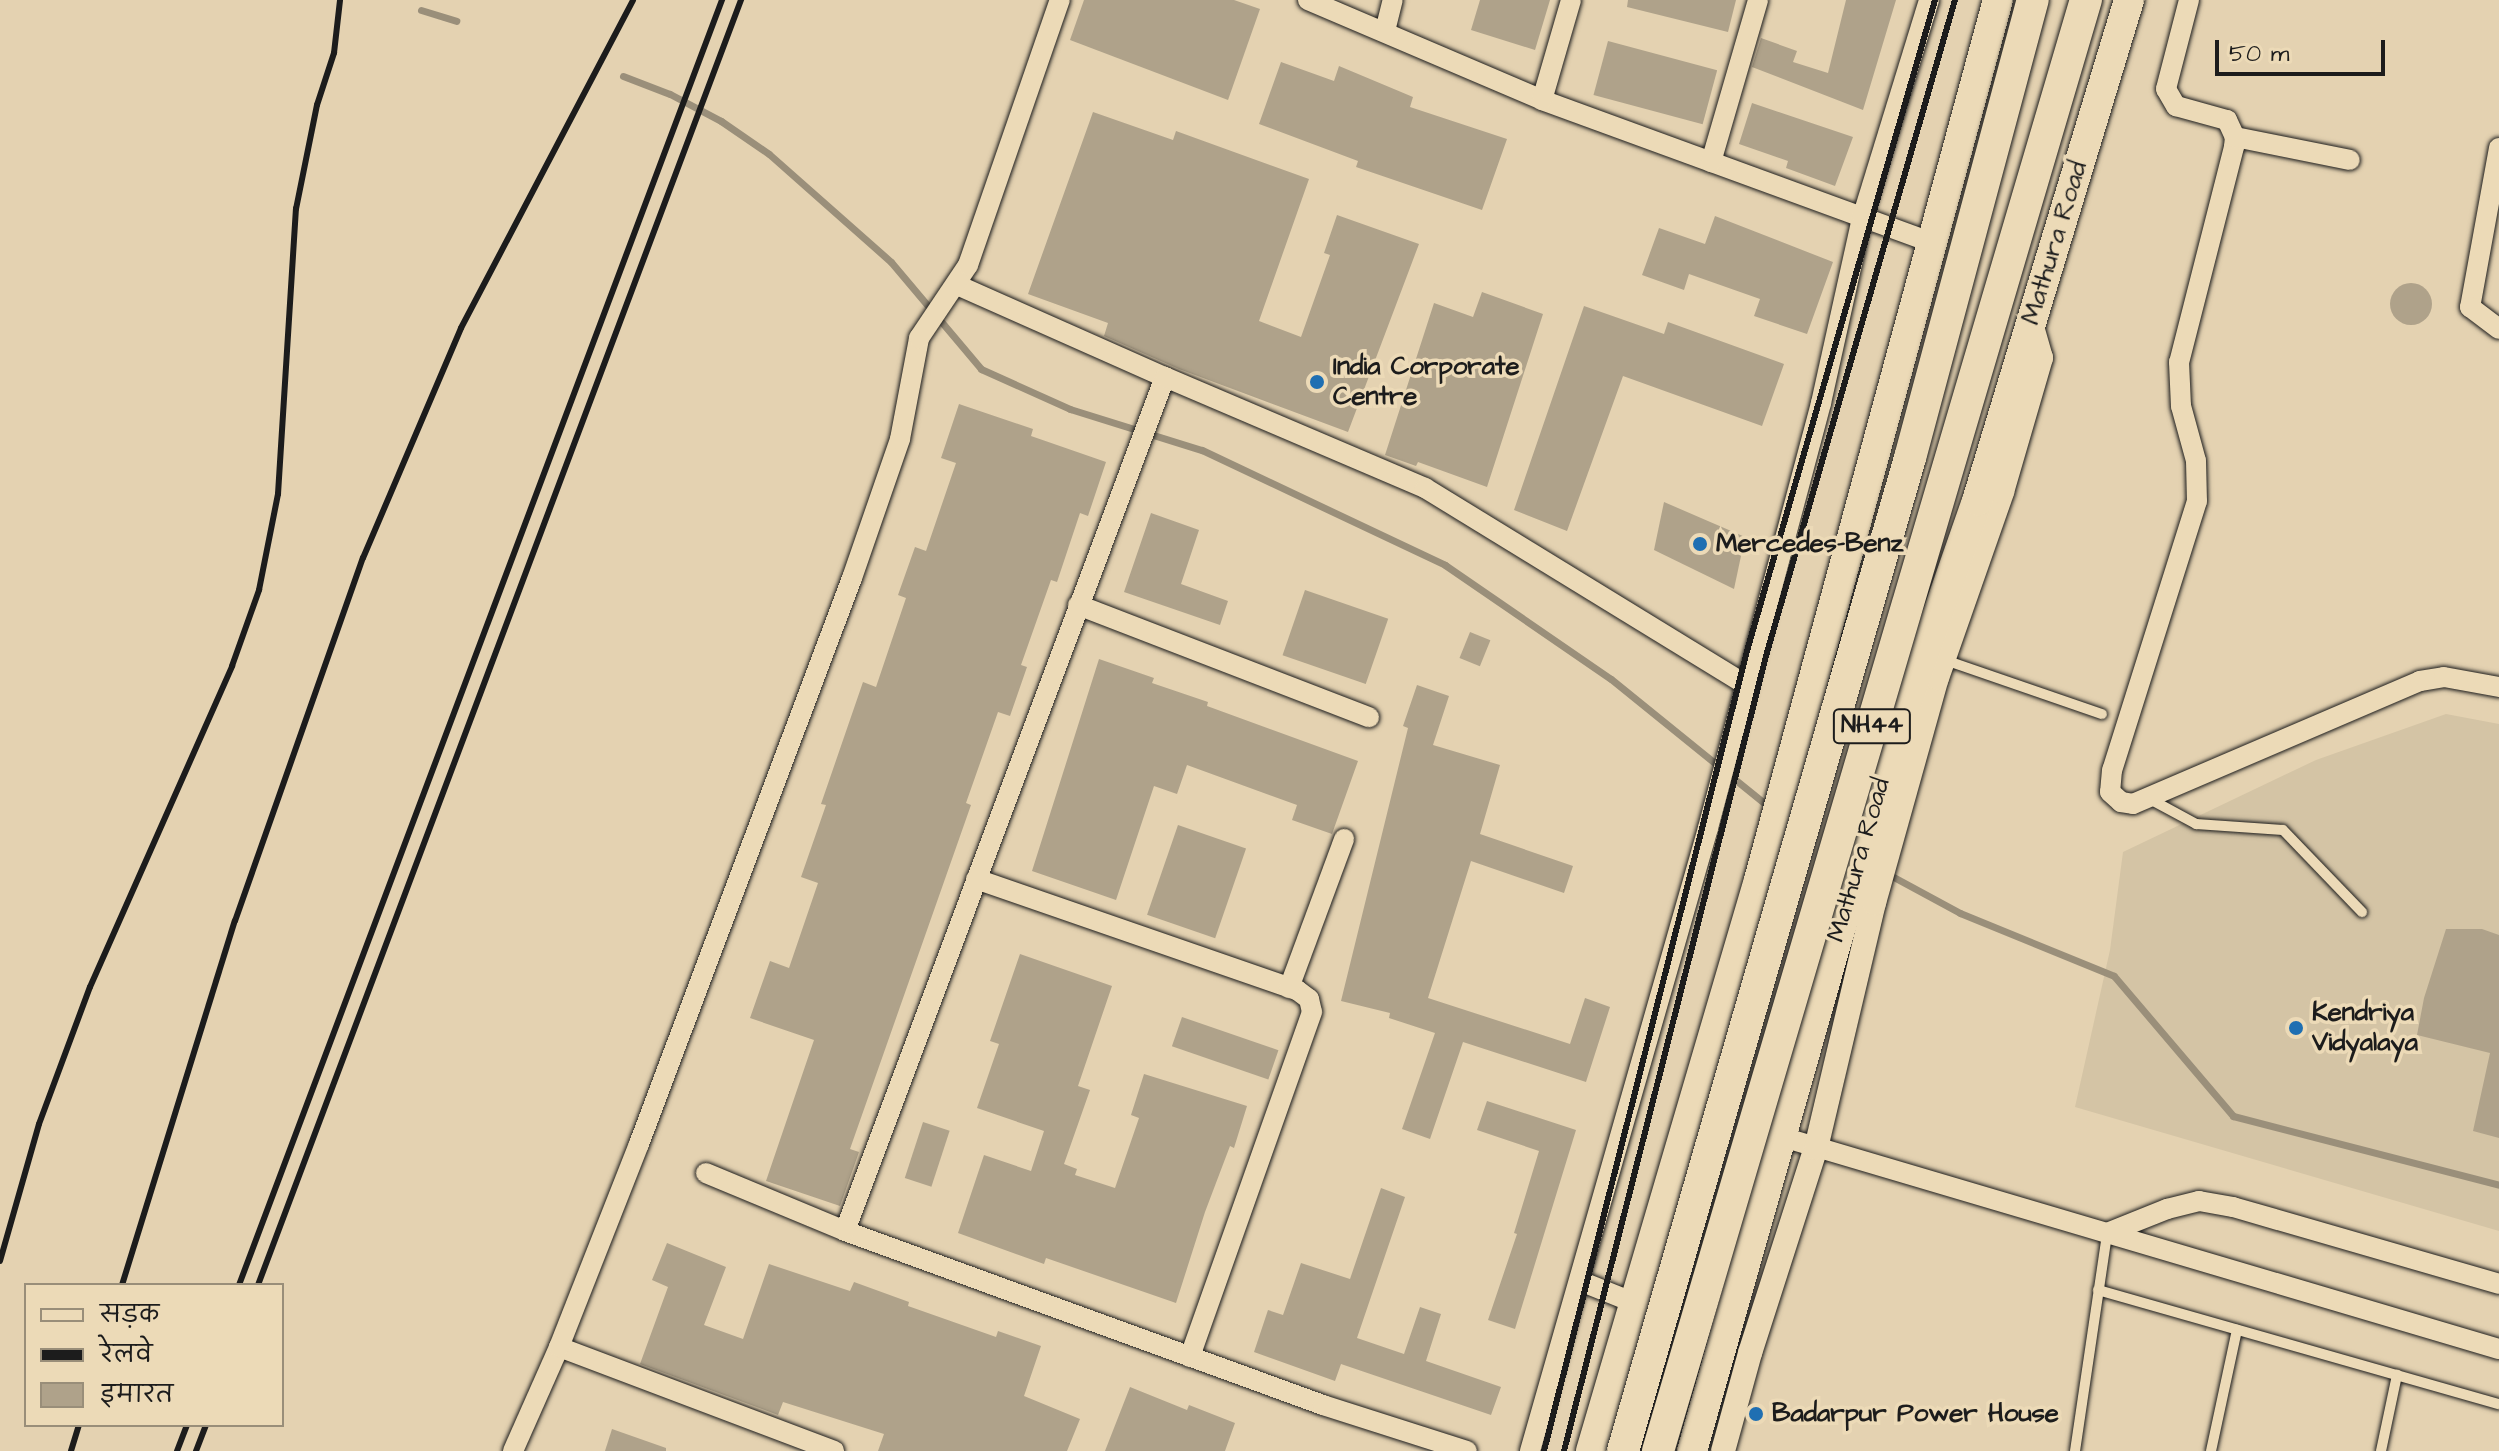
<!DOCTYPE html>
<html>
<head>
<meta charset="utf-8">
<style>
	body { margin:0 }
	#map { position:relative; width:2499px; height:1451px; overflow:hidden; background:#e4d2b1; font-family:"Architects Daughter","Playpen Sans Deva",sans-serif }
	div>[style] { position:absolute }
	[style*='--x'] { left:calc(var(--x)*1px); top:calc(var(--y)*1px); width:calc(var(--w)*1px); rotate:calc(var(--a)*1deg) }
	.built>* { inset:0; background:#d4c4a5 }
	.stream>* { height:7px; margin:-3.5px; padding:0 3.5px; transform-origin:3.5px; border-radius:3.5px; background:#9a8f7a }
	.building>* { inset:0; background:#afa28a; transform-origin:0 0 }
	.round { border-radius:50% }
	.roads { filter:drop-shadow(0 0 2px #1c1c1c) drop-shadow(0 0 2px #1c1c1c) }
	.service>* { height:10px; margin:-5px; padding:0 5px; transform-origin:5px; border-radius:5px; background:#ecdab7 }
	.minor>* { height:20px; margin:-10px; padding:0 10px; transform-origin:10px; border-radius:10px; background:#ecdab7 }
	.tertiary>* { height:24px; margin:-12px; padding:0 12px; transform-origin:12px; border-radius:12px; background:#ecdab7 }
	.primary>* { height:30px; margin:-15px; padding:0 15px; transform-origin:15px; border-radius:15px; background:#ecdab7 }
	.rail>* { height:6px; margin:-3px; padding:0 3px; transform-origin:3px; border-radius:3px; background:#1c1c1c }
	.bridges { filter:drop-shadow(0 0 2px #1c1c1c) drop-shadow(0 0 2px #1c1c1c) }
	.trunk-bridge>* { height:32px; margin:-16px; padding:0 16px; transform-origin:16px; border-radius:16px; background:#ecdab7 }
	.dots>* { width:22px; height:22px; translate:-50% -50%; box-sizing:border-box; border:4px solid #ecdab7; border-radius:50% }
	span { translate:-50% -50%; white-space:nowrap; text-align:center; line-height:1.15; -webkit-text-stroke:7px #ecdab7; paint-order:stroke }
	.shield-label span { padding:2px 6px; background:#ecdab7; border:2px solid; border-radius:6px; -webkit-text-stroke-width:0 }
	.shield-label { font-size:24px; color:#1c1c1c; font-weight:700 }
	.street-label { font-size:26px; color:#1c1c1c }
	.poi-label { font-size:26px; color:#1c1c1c; font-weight:700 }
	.left { translate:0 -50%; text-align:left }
	.legend { position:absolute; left:24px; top:1283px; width:260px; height:144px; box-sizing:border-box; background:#ecdab7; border:2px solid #998e79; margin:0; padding:10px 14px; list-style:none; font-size:24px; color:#1c1c1c }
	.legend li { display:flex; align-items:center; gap:16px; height:40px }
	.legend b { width:40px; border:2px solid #998e79 }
	.scale { position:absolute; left:2215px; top:40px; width:170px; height:36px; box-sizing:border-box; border:4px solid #1c1c1c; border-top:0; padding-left:10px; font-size:24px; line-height:28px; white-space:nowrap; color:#1c1c1c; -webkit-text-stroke:6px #ecdab7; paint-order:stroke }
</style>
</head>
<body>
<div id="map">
	<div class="built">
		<div style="clip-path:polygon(2446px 714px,2499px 724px,2499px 1231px,2075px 1107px,2110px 950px,2123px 852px,2316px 760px)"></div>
	</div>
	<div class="stream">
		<div style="--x:421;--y:10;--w:37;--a:17"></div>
		<div style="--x:623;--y:76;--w:50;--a:21"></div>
		<div style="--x:670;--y:94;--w:58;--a:27.9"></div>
		<div style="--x:721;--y:121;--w:58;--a:34.5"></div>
		<div style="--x:769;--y:154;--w:163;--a:41.5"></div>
		<div style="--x:891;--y:262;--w:140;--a:49.9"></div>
		<div style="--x:981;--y:369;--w:98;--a:24.2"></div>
		<div style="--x:1070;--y:409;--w:138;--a:17.3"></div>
		<div style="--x:1202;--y:450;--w:269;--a:25.3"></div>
		<div style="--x:1445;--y:565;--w:201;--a:34.5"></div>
		<div style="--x:1611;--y:679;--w:203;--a:39"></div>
		<div style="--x:1888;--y:874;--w:82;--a:28.4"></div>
		<div style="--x:1960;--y:913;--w:166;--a:22.2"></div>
		<div style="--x:2114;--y:976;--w:184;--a:49.6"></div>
		<div style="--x:2233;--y:1116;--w:275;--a:14.5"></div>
	</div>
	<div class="building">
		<div style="clip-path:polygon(1084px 0,1234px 0,1260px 9px,1228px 100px,1070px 40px)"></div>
		<div style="clip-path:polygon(1480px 0,1550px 0,1535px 50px,1471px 30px)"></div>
		<div style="clip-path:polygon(1628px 0,1736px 0,1728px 32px,1627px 7px)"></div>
		<div style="clip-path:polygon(1846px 0,1896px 0,1863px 110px,1752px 67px,1761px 38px,1797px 51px,1793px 62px,1828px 73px)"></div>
		<div style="left:1608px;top:41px;width:113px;height:56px;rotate:15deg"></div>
		<div style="clip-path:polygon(1281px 62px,1334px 81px,1339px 66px,1413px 97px,1410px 107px,1507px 139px,1482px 210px,1356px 167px,1358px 161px,1259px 124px)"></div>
		<div style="clip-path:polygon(1752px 103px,1853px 137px,1835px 186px,1786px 168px,1788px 161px,1739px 144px)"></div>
		<div style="clip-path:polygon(1093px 112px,1173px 140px,1176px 131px,1309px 179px,1259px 321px,1301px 337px,1330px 255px,1324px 253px,1337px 215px,1419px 244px,1348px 432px,1179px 369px,1104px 336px,1108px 323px,1028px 294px)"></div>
		<div style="clip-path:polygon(1715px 216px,1833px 262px,1807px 334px,1754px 316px,1760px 299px,1689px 274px,1684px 290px,1642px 275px,1659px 228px,1705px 244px)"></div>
		<div class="round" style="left:2390px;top:283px;width:42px;height:42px"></div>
		<div style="clip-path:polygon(1482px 292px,1543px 314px,1487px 487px,1418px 462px,1416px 466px,1385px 455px,1434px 303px,1473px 317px)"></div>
		<div style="clip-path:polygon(1584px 306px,1664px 334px,1668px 322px,1784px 364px,1762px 426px,1623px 376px,1567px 531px,1514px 510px)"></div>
		<div style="clip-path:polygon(959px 404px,1033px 429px,1031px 436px,1106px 462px,1088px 516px,1080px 513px,1057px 582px,1051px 580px,1021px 665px,1027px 667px,1010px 716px,998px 712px,966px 803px,971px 805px,850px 1149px,859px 1152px,840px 1206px,766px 1181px,814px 1040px,750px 1018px,770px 961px,789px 968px,818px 883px,801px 877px,826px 805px,821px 804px,863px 682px,876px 687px,906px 598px,898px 595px,915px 547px,926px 551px,956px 463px,941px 458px)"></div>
		<div style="clip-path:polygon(1664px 502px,1745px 537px,1734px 589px,1654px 550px)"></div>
		<div style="clip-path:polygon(1151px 513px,1199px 530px,1181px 584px,1228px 601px,1220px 625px,1124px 592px)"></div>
		<div style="left:1305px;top:590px;width:88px;height:69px;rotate:19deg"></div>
		<div style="left:1470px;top:632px;width:22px;height:28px;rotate:22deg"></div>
		<div style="clip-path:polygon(1099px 659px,1154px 678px,1152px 683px,1208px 702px,1207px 706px,1358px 761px,1332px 834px,1292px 820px,1297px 805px,1187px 765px,1177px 794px,1154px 786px,1116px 900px,1032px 871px)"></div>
		<div style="clip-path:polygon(1417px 685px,1449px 696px,1433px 745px,1500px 765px,1480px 834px,1573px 866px,1564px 893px,1471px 861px,1428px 998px,1570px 1044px,1585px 998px,1610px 1007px,1586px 1082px,1463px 1042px,1430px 1139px,1402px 1129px,1435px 1033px,1389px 1018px,1390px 1013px,1341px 1001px,1408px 728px,1403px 726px)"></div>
		<div style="left:1178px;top:825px;width:72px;height:95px;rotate:19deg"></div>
		<div style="clip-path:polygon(2446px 929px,2482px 929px,2499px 935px,2499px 1138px,2473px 1131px,2490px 1053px,2417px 1035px,2424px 998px)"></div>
		<div style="clip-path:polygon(1020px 954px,1112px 986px,1078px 1086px,1090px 1090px,1064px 1164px,1077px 1169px,1075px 1175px,1115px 1188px,1139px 1118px,1131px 1115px,1144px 1074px,1247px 1106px,1234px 1148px,1230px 1146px,1205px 1212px,1176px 1303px,1046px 1258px,1044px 1264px,958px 1233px,984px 1155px,1031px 1171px,1044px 1131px,977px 1108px,999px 1044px,990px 1041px)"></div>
		<div style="left:1182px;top:1017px;width:102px;height:31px;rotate:19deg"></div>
		<div style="clip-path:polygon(1487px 1101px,1576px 1130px,1515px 1329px,1488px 1320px,1517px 1234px,1514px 1233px,1539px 1151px,1477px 1130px)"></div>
		<div style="left:923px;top:1122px;width:28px;height:59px;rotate:18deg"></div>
		<div style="clip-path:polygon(1381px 1188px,1405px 1197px,1357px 1338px,1404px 1354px,1420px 1307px,1441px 1314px,1426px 1361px,1501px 1387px,1491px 1415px,1341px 1364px,1335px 1381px,1254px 1352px,1268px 1310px,1283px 1315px,1301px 1263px,1350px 1279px)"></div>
		<div style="clip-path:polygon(667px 1243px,726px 1267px,704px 1325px,743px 1339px,769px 1264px,850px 1291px,854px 1282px,909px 1302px,908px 1306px,996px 1337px,998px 1331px,1041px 1346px,1024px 1396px,1080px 1419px,1067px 1451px,878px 1451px,884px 1434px,783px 1402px,778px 1415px,640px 1364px,668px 1287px,652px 1280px)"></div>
		<div style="clip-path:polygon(1130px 1387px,1187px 1410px,1189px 1405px,1235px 1423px,1225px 1451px,1105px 1451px)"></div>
		<div style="clip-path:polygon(612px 1429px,666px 1448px,666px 1451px,605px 1451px)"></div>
	</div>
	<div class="roads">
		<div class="service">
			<div style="--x:1945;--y:660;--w:166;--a:19"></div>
			<div style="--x:2148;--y:798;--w:55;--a:28.4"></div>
			<div style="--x:2196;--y:824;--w:87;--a:3.9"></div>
			<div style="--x:2283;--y:830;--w:114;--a:46.1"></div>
			<div style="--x:2098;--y:1290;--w:417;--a:15.9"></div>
			<div style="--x:2075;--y:1451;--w:220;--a:-81.6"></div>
			<div style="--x:2211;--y:1451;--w:124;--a:-77.9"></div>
			<div style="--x:2381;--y:1451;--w:78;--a:-78.1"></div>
		</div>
		<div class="minor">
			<div style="--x:1308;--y:0;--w:254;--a:23.1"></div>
			<div style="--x:1542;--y:100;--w:414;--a:20.1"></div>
			<div style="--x:2189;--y:0;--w:92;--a:104.5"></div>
			<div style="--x:2166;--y:89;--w:20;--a:60"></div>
			<div style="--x:2176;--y:106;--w:53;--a:15.4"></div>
			<div style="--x:2227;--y:120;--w:19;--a:65"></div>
			<div style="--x:2235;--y:137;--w:10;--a:96"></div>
			<div style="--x:2234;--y:147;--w:222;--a:104.3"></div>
			<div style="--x:2179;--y:362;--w:44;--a:87.4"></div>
			<div style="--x:2181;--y:406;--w:57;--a:74.7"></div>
			<div style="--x:2196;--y:461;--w:40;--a:88.6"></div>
			<div style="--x:2197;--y:501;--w:282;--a:107.5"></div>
			<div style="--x:2112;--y:770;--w:22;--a:95"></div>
			<div style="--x:2110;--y:792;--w:15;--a:42"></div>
			<div style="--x:2121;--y:802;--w:12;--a:9"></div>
			<div style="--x:2133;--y:804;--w:312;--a:-23.2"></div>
			<div style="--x:2420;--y:681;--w:24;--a:-9"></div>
			<div style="--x:2444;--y:677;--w:56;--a:10.3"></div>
			<div style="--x:1385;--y:31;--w:32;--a:-76"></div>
			<div style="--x:1542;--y:100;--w:104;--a:-73.8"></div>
			<div style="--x:2235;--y:137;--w:117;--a:11.3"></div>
			<div style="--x:2499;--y:148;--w:162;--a:100.3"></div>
			<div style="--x:2470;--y:307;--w:36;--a:37"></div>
			<div style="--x:1711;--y:162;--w:169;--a:-73.8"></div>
			<div style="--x:957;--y:285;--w:227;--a:23.9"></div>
			<div style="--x:1078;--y:605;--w:312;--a:21.1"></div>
			<div style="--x:976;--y:879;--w:340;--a:19.1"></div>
			<div style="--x:1297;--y:990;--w:15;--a:37"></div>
			<div style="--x:1309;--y:999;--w:13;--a:77"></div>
			<div style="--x:1312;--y:1012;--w:366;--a:109.5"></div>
			<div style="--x:1289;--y:988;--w:159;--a:-69.7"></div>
			<div style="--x:1779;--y:1136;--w:751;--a:16.48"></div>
			<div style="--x:706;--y:1173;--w:151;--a:22.6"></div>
			<div style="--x:845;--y:1231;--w:509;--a:20"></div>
			<div style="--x:1323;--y:1405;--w:151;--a:17.7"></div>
			<div style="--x:845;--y:1231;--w:912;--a:-69.46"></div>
			<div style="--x:1165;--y:377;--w:283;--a:23.1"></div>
			<div style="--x:1425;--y:488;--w:377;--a:31.5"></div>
			<div style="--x:2107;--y:1233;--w:65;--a:-21.8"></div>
			<div style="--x:2167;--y:1209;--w:33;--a:-14"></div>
			<div style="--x:2199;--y:1201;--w:35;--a:10"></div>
			<div style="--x:2233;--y:1207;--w:277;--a:16.1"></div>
			<div style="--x:1580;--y:1281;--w:59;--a:21.8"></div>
			<div style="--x:559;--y:1347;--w:294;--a:20.7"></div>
			<div style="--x:513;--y:1451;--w:114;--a:-66.1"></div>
			<div style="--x:559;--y:1347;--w:218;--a:-68.5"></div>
			<div style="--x:639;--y:1144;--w:605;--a:-69.38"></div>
			<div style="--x:852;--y:578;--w:147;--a:-70.9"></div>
			<div style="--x:900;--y:439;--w:103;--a:-79.3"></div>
			<div style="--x:919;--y:338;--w:88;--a:-56.1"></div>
			<div style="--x:968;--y:265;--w:281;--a:-70.9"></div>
			<div style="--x:1530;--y:1451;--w:648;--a:-74.05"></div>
			<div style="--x:1708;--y:828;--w:440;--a:-75.1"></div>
			<div style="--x:1821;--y:403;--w:189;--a:-77.5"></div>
			<div style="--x:1862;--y:218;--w:228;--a:-72.9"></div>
		</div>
		<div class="tertiary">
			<div style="--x:1723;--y:1451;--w:102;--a:-74.6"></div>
			<div style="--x:1750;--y:1353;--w:215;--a:-72.2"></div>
			<div style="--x:1816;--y:1148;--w:252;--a:-76.7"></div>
			<div style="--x:1874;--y:903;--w:234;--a:-74.4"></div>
			<div style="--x:1937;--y:678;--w:197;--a:-70.7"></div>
			<div style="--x:2002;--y:492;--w:140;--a:-73.8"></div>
			<div style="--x:2041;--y:358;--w:36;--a:-106"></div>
		</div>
		<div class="primary">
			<div style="--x:1591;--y:1451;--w:595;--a:-73.61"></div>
			<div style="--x:1759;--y:880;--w:912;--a:-74.81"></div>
			<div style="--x:1692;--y:1451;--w:747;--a:-74.16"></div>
			<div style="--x:1896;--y:732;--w:245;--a:-70.7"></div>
			<div style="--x:1977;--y:501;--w:524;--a:-73.12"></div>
		</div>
	</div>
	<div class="rail">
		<div style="--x:0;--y:1261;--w:142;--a:-74.1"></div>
		<div style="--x:39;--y:1124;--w:146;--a:-69.6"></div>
		<div style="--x:90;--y:987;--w:351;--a:-66.1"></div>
		<div style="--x:232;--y:666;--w:81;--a:-70.4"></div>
		<div style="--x:259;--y:590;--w:98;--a:-78.8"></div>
		<div style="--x:278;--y:494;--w:286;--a:-86.4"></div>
		<div style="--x:296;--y:209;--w:106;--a:-78.6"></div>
		<div style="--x:317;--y:105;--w:55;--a:-71.9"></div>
		<div style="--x:334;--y:53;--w:53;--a:-83.5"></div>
		<div style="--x:122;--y:1285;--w:381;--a:-72.8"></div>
		<div style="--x:235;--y:921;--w:385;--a:-70.6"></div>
		<div style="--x:363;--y:558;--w:250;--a:-66.9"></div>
		<div style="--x:461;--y:328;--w:370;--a:-62.3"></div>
		<div style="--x:239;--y:1285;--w:1373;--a:-69.4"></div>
		<div style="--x:258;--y:1285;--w:1373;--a:-69.4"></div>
		<div style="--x:71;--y:1451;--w:27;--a:-73"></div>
		<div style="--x:177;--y:1451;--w:28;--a:-69"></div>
		<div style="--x:196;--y:1451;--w:28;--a:-69"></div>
		<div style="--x:1544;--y:1451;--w:825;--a:-75.76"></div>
		<div style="--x:1747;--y:651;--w:678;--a:-73.89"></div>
		<div style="--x:1564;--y:1451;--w:820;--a:-75.74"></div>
		<div style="--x:1766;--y:656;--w:683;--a:-73.93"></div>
	</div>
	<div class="bridges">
		<div class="trunk-bridge">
			<div style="--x:1623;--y:1451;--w:1034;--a:-73.88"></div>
			<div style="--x:1910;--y:458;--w:474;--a:-75"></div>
			<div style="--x:1658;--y:1451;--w:1513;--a:-73.57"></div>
		</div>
	</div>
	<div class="dots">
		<div style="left:1317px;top:382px;background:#1f6fb2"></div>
		<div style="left:1700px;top:544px;background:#1f6fb2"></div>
		<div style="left:2296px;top:1028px;background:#1f6fb2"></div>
		<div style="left:1756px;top:1414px;background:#1f6fb2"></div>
	</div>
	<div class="shield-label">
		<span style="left:1872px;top:726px">NH44</span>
	</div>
	<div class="street-label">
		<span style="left:2055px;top:243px;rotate:-73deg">Mathura Road</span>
		<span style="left:1859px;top:860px;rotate:-74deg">Mathura Road</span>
	</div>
	<div class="poi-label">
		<span class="left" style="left:1333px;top:382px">India Corporate<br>Centre</span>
		<span class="left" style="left:1716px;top:544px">Mercedes-Benz</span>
		<span class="left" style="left:2312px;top:1028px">Kendriya<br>Vidyalaya</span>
		<span class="left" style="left:1772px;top:1414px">Badarpur Power House</span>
	</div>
	<ul class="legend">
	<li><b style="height:10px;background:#ecdab7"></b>सड़क</li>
	<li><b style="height:10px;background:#1c1c1c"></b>रेलवे</li>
	<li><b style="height:22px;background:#afa28a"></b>इमारत</li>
	</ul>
	<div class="scale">50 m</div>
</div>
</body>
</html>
